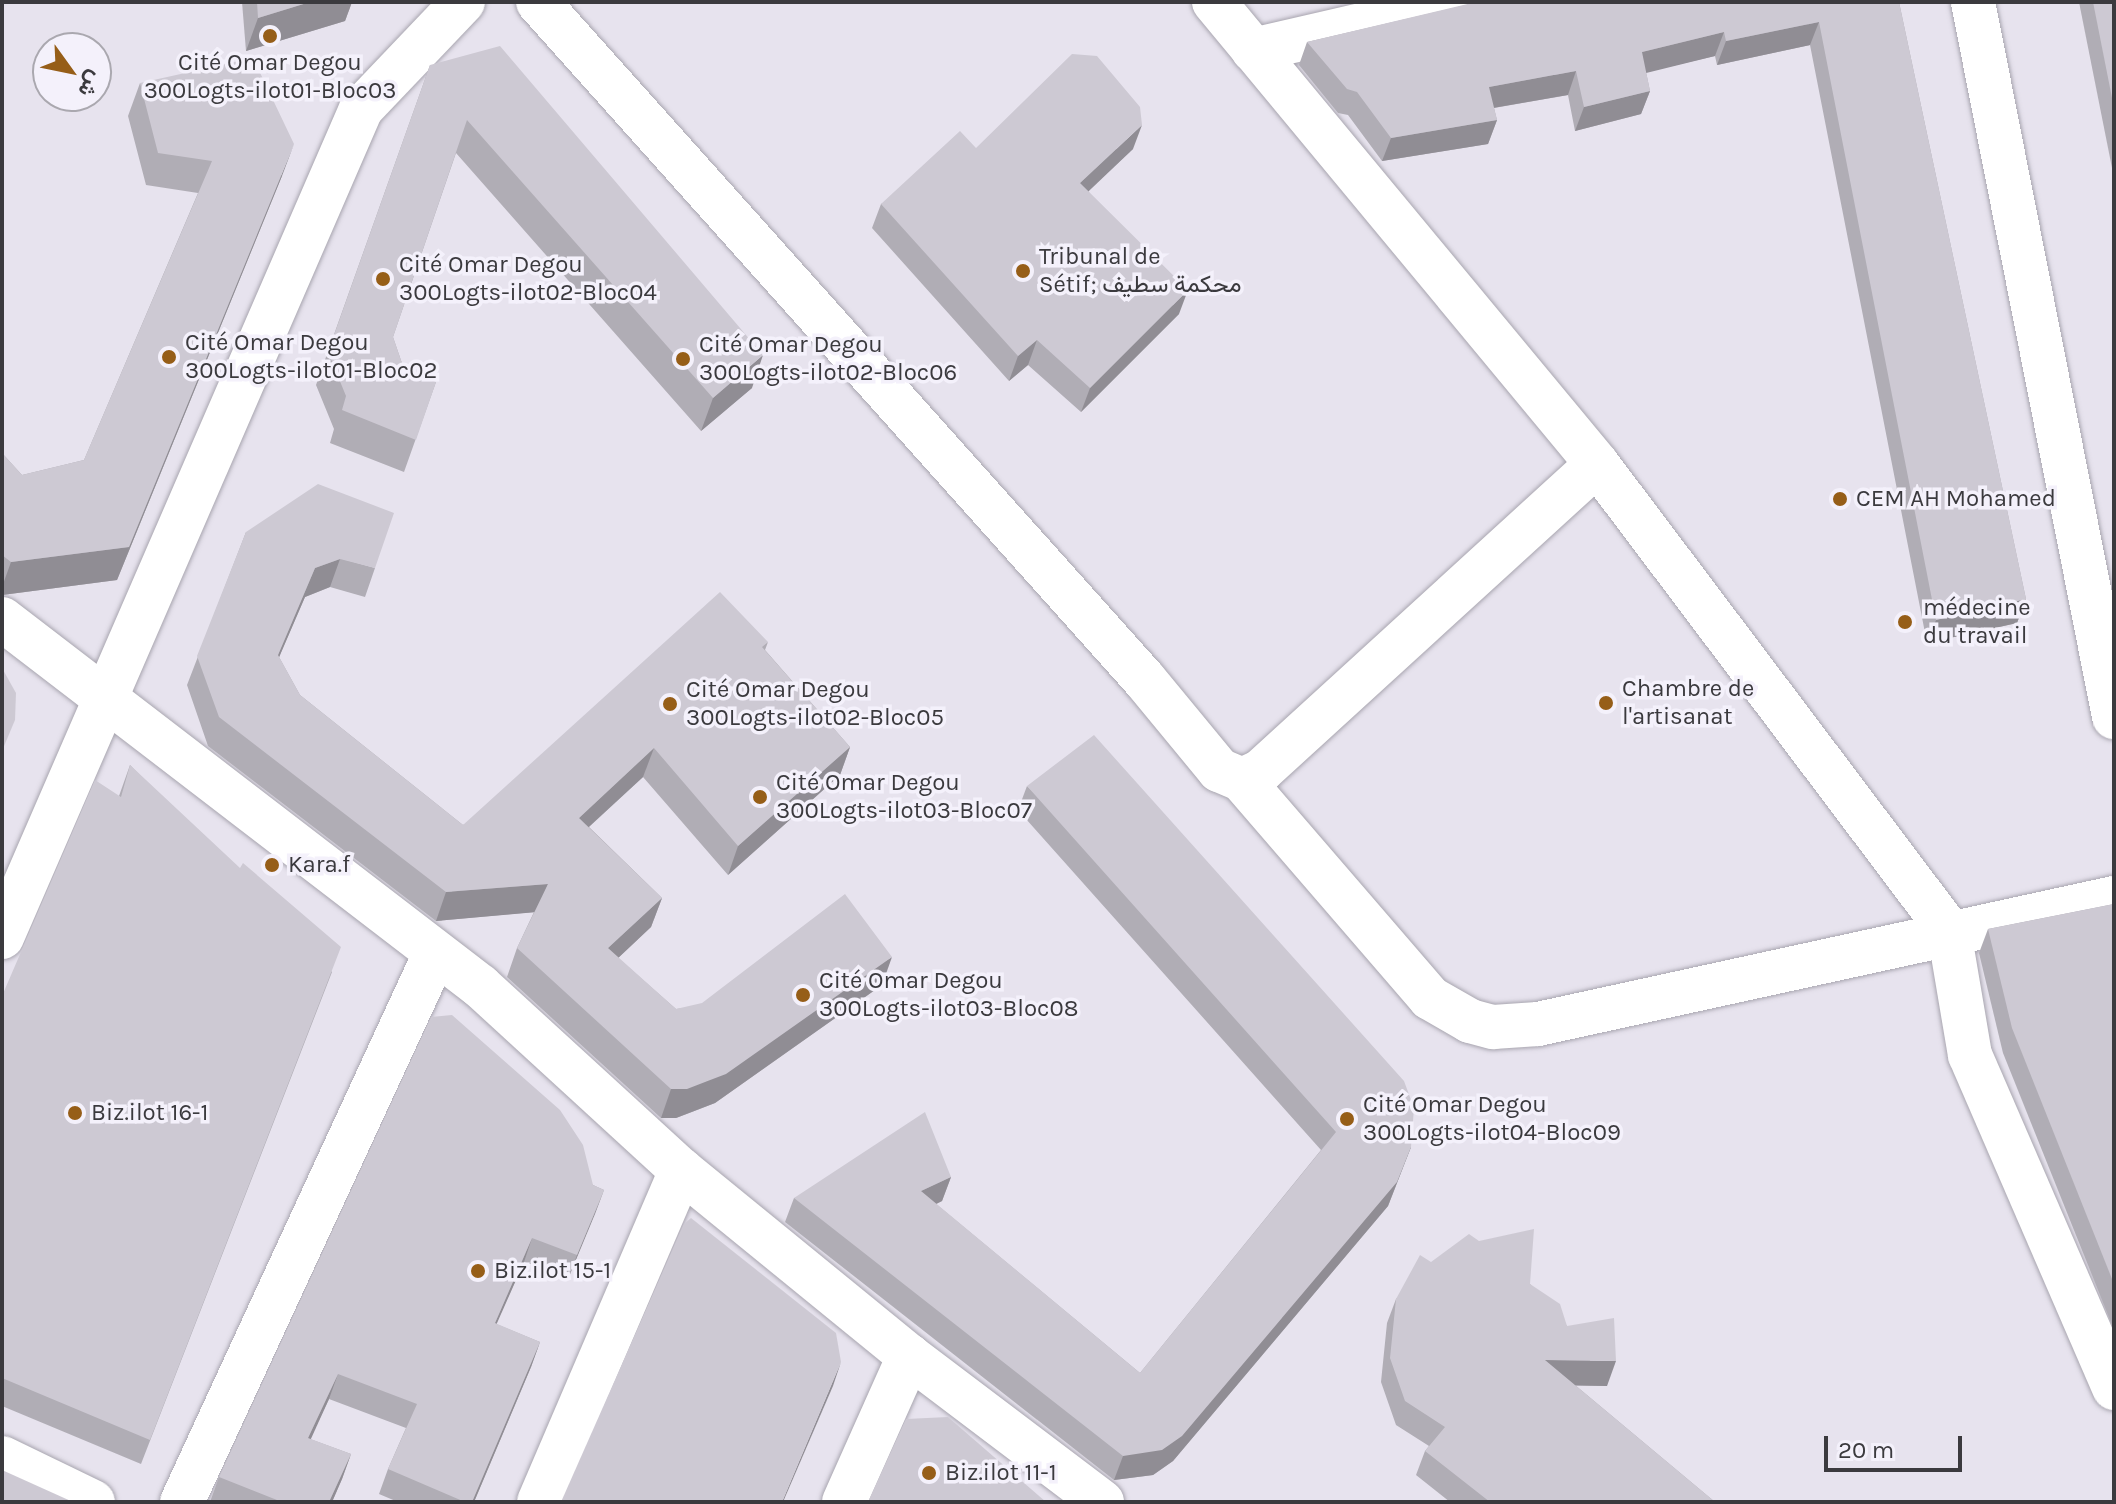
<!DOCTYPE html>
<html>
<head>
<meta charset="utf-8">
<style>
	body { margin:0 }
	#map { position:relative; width:2116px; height:1504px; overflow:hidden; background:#e7e3ee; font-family:Karla,Vazirmatn,sans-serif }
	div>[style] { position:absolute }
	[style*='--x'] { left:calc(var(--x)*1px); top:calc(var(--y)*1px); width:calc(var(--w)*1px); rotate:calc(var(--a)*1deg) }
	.roads { filter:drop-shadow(0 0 2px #a8a5af) drop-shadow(0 0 2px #a8a5af) }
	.street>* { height:44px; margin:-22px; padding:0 22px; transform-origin:22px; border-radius:22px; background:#fff }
	.wall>* { inset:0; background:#b0adb5 }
	.shaded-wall>* { inset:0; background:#908d94 }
	.building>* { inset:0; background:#cdc9d3 }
	.dots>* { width:22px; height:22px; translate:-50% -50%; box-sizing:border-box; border:4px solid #f4f1fb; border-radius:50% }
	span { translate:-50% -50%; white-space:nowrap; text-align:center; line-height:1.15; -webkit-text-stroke:7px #f4f1fb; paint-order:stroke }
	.poi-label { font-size:24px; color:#3b3a3e }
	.left { translate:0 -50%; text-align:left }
	.frame { position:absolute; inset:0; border:4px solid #3b3a3e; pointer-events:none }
	.north { position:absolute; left:32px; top:32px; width:80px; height:80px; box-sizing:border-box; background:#f4f1fb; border:2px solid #aaa8af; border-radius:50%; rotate:123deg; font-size:22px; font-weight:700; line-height:32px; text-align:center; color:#3b3a3e }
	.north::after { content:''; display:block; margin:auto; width:28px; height:36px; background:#965e18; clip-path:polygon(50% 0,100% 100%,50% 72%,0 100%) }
	.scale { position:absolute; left:1824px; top:1436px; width:138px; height:36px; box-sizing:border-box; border:4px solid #3b3a3e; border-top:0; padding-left:10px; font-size:24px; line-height:28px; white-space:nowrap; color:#3b3a3e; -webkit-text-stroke:6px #f4f1fb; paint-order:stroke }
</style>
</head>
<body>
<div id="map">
	<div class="roads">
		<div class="street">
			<div style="--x:538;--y:2;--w:909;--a:48.17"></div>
			<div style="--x:1144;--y:679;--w:118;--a:50.5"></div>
			<div style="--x:1219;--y:770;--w:25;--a:23"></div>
			<div style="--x:1242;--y:780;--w:21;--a:-25"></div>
			<div style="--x:1261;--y:771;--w:455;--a:-42.4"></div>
			<div style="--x:1214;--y:2;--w:600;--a:50.34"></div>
			<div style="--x:1597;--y:464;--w:585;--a:52.99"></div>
			<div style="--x:1949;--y:931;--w:126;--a:80.4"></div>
			<div style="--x:1970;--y:1055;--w:363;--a:66.6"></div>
			<div style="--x:1973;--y:2;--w:729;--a:78.84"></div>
			<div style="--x:1253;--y:50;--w:213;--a:-13"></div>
			<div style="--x:2;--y:619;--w:603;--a:37.52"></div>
			<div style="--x:480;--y:986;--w:273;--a:42.5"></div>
			<div style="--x:681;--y:1170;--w:294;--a:39.2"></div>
			<div style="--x:909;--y:1356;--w:242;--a:37.1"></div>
			<div style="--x:1242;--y:780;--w:288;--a:49.2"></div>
			<div style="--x:1430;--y:998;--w:46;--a:29.9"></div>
			<div style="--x:1470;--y:1021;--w:24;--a:15"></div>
			<div style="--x:1493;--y:1027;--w:45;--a:-3.8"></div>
			<div style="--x:1538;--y:1024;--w:590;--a:-12.34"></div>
			<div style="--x:2;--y:937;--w:902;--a:-66.56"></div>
			<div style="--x:361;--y:109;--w:148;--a:-46.4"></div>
			<div style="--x:2;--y:1458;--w:101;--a:25.8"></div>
			<div style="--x:182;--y:1502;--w:604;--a:-65.22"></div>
			<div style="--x:539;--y:1502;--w:361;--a:-66.8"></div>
			<div style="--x:844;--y:1502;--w:160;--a:-66"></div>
		</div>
	</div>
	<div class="wall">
		<div style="clip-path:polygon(242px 2px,352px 2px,345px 21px,246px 51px)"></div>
		<div style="clip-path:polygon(1899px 2px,2026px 599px,2017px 623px,1927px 643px,1810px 45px,1717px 65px,1715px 56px,1646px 72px,1650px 91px,1641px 114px,1575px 131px,1568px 95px,1494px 108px,1497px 120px,1488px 144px,1382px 161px,1348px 115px,1338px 113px,1299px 65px,1307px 42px,1475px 3px)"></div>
		<div style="clip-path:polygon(2079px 2px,2114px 2px,2114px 178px)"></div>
		<div style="clip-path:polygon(430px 65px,752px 388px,701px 431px,456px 153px,393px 337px,406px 375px,436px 382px,404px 472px,330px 443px,334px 429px,316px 385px)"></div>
		<div style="clip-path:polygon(140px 83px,282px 176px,117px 580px,2px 595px,2px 453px,22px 475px,84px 460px,198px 193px,146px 185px,128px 116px)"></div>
		<div style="clip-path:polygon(976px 148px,1133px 149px,1088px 191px,1179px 314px,1081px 412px,1028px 365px,1009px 381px,872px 228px,881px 204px)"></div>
		<div style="clip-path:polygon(246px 532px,375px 568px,365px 597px,330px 587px,305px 597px,279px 657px,300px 695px,463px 825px,768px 642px,765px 650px,850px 747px,840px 775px,728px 875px,643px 777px,589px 827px,662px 898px,651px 927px,618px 958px,676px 1009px,882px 985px,715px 1103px,676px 1118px,661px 1118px,507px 977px,517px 948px,534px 912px,436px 921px,208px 746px,187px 685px)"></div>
		<div style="clip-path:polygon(130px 765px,332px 972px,141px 1464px,2px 1406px,2px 996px,119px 796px)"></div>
		<div style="clip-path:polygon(1027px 786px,1411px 1147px,1388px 1206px,1173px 1461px,1153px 1475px,1114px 1480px,785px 1222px,794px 1198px,951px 1177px,942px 1201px,936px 1204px,1140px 1373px,1321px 1150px,1018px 810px)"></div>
		<div style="clip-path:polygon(2114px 904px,2114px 1330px,2003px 1053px,1979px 953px,1988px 929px)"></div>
		<div style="clip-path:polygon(431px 1017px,593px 1185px,604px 1190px,568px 1279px,524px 1262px,496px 1324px,540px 1342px,531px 1367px,474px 1502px,398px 1502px,379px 1494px,388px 1469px,406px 1428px,329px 1399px,310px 1439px,351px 1454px,342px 1479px,332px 1502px,210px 1502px,219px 1477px)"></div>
		<div style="clip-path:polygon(1431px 1262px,1530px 1284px,1567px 1326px,1607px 1386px,1575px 1385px,1715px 1502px,1450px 1502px,1416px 1475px,1425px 1451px,1429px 1446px,1396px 1425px,1381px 1382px,1387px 1323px,1396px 1299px)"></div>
	</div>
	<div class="shaded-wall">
		<div style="clip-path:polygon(310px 2px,352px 2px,345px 21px,246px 51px,258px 18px)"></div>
		<div style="clip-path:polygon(1819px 22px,1810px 45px,1717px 65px,1726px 41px)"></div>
		<div style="clip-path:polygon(1724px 32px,1715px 56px,1634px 76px,1642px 52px)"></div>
		<div style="clip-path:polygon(1576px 71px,1568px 95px,1481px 110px,1489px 87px)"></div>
		<div style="clip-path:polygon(1650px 91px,1641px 114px,1575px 131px,1584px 107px)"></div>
		<div style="clip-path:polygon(1497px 120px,1488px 144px,1382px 161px,1391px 138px)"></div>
		<div style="clip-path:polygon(1142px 125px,1133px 149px,1071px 208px,1080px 183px)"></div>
		<div style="clip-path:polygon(294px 144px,282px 176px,117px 580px,2px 595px,2px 587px,11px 562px,129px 547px)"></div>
		<div style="clip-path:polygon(1188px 290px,1179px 314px,1081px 412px,1090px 388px)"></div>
		<div style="clip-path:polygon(1037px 340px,1028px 365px,1009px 381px,1018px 356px)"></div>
		<div style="clip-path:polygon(763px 355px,752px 388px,701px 431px,713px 398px)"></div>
		<div style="clip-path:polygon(340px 559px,330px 587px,305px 597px,268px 683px,278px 655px,315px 568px)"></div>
		<div style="clip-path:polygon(2026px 599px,2017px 623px,1927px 643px,1936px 620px)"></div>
		<div style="clip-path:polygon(850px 747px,840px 775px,728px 875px,738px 846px)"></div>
		<div style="clip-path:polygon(654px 748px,643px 777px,568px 846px,579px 818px)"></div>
		<div style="clip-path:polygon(548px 884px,537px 912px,436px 921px,446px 892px)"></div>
		<div style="clip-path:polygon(662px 898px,651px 927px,598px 977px,608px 948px)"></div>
		<div style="clip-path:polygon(892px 957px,882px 985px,715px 1103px,676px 1118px,661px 1118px,671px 1089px)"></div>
		<div style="clip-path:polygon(1411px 1147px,1388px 1206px,1173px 1461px,1153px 1475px,1114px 1480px,1123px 1456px)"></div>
		<div style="clip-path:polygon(951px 1177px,942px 1201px,912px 1216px,921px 1191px)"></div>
		<div style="clip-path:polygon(604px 1190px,595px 1214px,568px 1279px,577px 1255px)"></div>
		<div style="clip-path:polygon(532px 1238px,524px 1262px,486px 1348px,495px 1323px)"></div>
		<div style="clip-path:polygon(540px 1342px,531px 1367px,474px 1502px,472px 1502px)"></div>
		<div style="clip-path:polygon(1545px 1360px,1616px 1361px,1607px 1386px,1536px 1385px)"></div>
		<div style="clip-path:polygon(841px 1362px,833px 1386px,783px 1502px,782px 1502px)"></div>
		<div style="clip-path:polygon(338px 1374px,329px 1399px,300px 1463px,308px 1438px)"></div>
		<div style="clip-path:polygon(351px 1454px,342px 1479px,332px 1502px,329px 1502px)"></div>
	</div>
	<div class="building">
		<div style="clip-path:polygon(257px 2px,310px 2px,258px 18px)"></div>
		<div style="clip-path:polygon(1476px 2px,1899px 2px,2026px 599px,1936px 620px,1819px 22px,1726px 41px,1724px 32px,1642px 52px,1650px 91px,1584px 107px,1576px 71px,1489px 87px,1497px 120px,1391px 138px,1357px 92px,1347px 89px,1307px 42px)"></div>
		<div style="clip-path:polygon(2093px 2px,2114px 2px,2114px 108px)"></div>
		<div style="clip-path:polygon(500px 46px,763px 355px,713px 398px,467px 120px,393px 337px,406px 375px,436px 382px,416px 440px,342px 410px,346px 396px,328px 352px,430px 65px)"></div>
		<div style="clip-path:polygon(1072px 54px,1097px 56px,1140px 107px,1142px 125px,1080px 183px,1188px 290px,1090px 388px,1037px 340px,1018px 356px,881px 204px,960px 131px,976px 148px)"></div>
		<div style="clip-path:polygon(253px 58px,294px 144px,129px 547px,11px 562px,2px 555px,2px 453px,22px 475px,84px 460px,212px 161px,158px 153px,140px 83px)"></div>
		<div style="clip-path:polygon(318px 484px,394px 513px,375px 568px,340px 559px,315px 568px,278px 655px,300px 695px,463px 825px,720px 592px,768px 642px,762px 647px,850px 747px,738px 846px,654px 748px,579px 818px,662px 898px,608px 948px,676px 1009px,702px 1003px,845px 894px,892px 957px,726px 1074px,687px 1089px,671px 1089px,517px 948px,548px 884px,446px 892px,219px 717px,197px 656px,246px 532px)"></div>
		<div style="clip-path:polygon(2px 668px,16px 693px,15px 720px,2px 751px)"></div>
		<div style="clip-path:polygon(1094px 735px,1404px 1081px,1414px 1108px,1411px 1147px,1397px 1182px,1182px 1436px,1162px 1450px,1123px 1456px,794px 1198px,925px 1112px,951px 1177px,921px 1191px,1140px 1373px,1336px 1132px,1027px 786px)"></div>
		<div style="clip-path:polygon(130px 765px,240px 868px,243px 863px,341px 947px,150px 1440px,2px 1378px,2px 996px,95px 780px,121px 797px)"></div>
		<div style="clip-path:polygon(2114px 904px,2114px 1284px,2012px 1028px,1988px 929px)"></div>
		<div style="clip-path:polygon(452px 1015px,560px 1110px,583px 1145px,593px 1185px,604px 1190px,577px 1255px,532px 1238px,495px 1323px,540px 1342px,472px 1502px,465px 1502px,388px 1469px,417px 1404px,338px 1374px,308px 1438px,351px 1454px,329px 1502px,282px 1502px,219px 1477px,431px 1017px)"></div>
		<div style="clip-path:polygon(691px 1218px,836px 1333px,841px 1362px,782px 1502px,561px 1502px,684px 1224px)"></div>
		<div style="clip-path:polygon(1534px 1229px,1530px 1284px,1560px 1304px,1567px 1326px,1614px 1318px,1616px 1361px,1545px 1360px,1715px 1502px,1490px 1502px,1425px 1451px,1445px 1427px,1405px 1401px,1390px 1358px,1396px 1299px,1420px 1255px,1431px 1262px,1469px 1234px,1479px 1241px)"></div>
		<div style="clip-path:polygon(948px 1417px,1046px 1502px,868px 1502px,906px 1419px)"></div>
		<div style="clip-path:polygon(2px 1470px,73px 1502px,2px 1502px)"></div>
	</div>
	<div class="dots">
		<div style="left:270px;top:36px;background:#965e18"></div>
		<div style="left:1023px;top:271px;background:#965e18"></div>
		<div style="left:383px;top:279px;background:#965e18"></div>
		<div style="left:169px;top:357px;background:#965e18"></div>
		<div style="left:683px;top:359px;background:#965e18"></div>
		<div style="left:1840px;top:499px;background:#965e18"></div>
		<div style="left:1905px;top:622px;background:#965e18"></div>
		<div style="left:1606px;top:703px;background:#965e18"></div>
		<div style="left:670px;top:704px;background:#965e18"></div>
		<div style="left:760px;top:797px;background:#965e18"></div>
		<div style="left:272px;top:865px;background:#965e18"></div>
		<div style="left:803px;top:995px;background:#965e18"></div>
		<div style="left:75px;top:1113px;background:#965e18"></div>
		<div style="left:1347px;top:1119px;background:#965e18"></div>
		<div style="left:478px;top:1271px;background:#965e18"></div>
		<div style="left:929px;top:1473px;background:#965e18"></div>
	</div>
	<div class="poi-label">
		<span style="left:270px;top:77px">Cité Omar Degou<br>300Logts-ilot01-Bloc03</span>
		<span class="left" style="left:1039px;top:271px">Tribunal de<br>Sétif; محكمة سطيف</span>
		<span class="left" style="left:399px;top:279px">Cité Omar Degou<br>300Logts-ilot02-Bloc04</span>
		<span class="left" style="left:185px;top:357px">Cité Omar Degou<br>300Logts-ilot01-Bloc02</span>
		<span class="left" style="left:699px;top:359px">Cité Omar Degou<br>300Logts-ilot02-Bloc06</span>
		<span class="left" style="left:1856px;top:499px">CEM AH Mohamed</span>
		<span class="left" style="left:1923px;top:622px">médecine<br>du travail</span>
		<span class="left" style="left:1622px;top:703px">Chambre de<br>l'artisanat</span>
		<span class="left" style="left:686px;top:704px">Cité Omar Degou<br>300Logts-ilot02-Bloc05</span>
		<span class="left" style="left:776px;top:797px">Cité Omar Degou<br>300Logts-ilot03-Bloc07</span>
		<span class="left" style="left:288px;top:865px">Kara.f</span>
		<span class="left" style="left:819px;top:995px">Cité Omar Degou<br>300Logts-ilot03-Bloc08</span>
		<span class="left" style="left:1363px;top:1119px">Cité Omar Degou<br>300Logts-ilot04-Bloc09</span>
		<span class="left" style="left:91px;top:1113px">Biz.ilot 16-1</span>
		<span class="left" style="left:494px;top:1271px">Biz.ilot 15-1</span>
		<span class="left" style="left:945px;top:1473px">Biz.ilot 11-1</span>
	</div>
	<div class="frame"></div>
	<div class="north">ش</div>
	<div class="scale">20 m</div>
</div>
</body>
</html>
